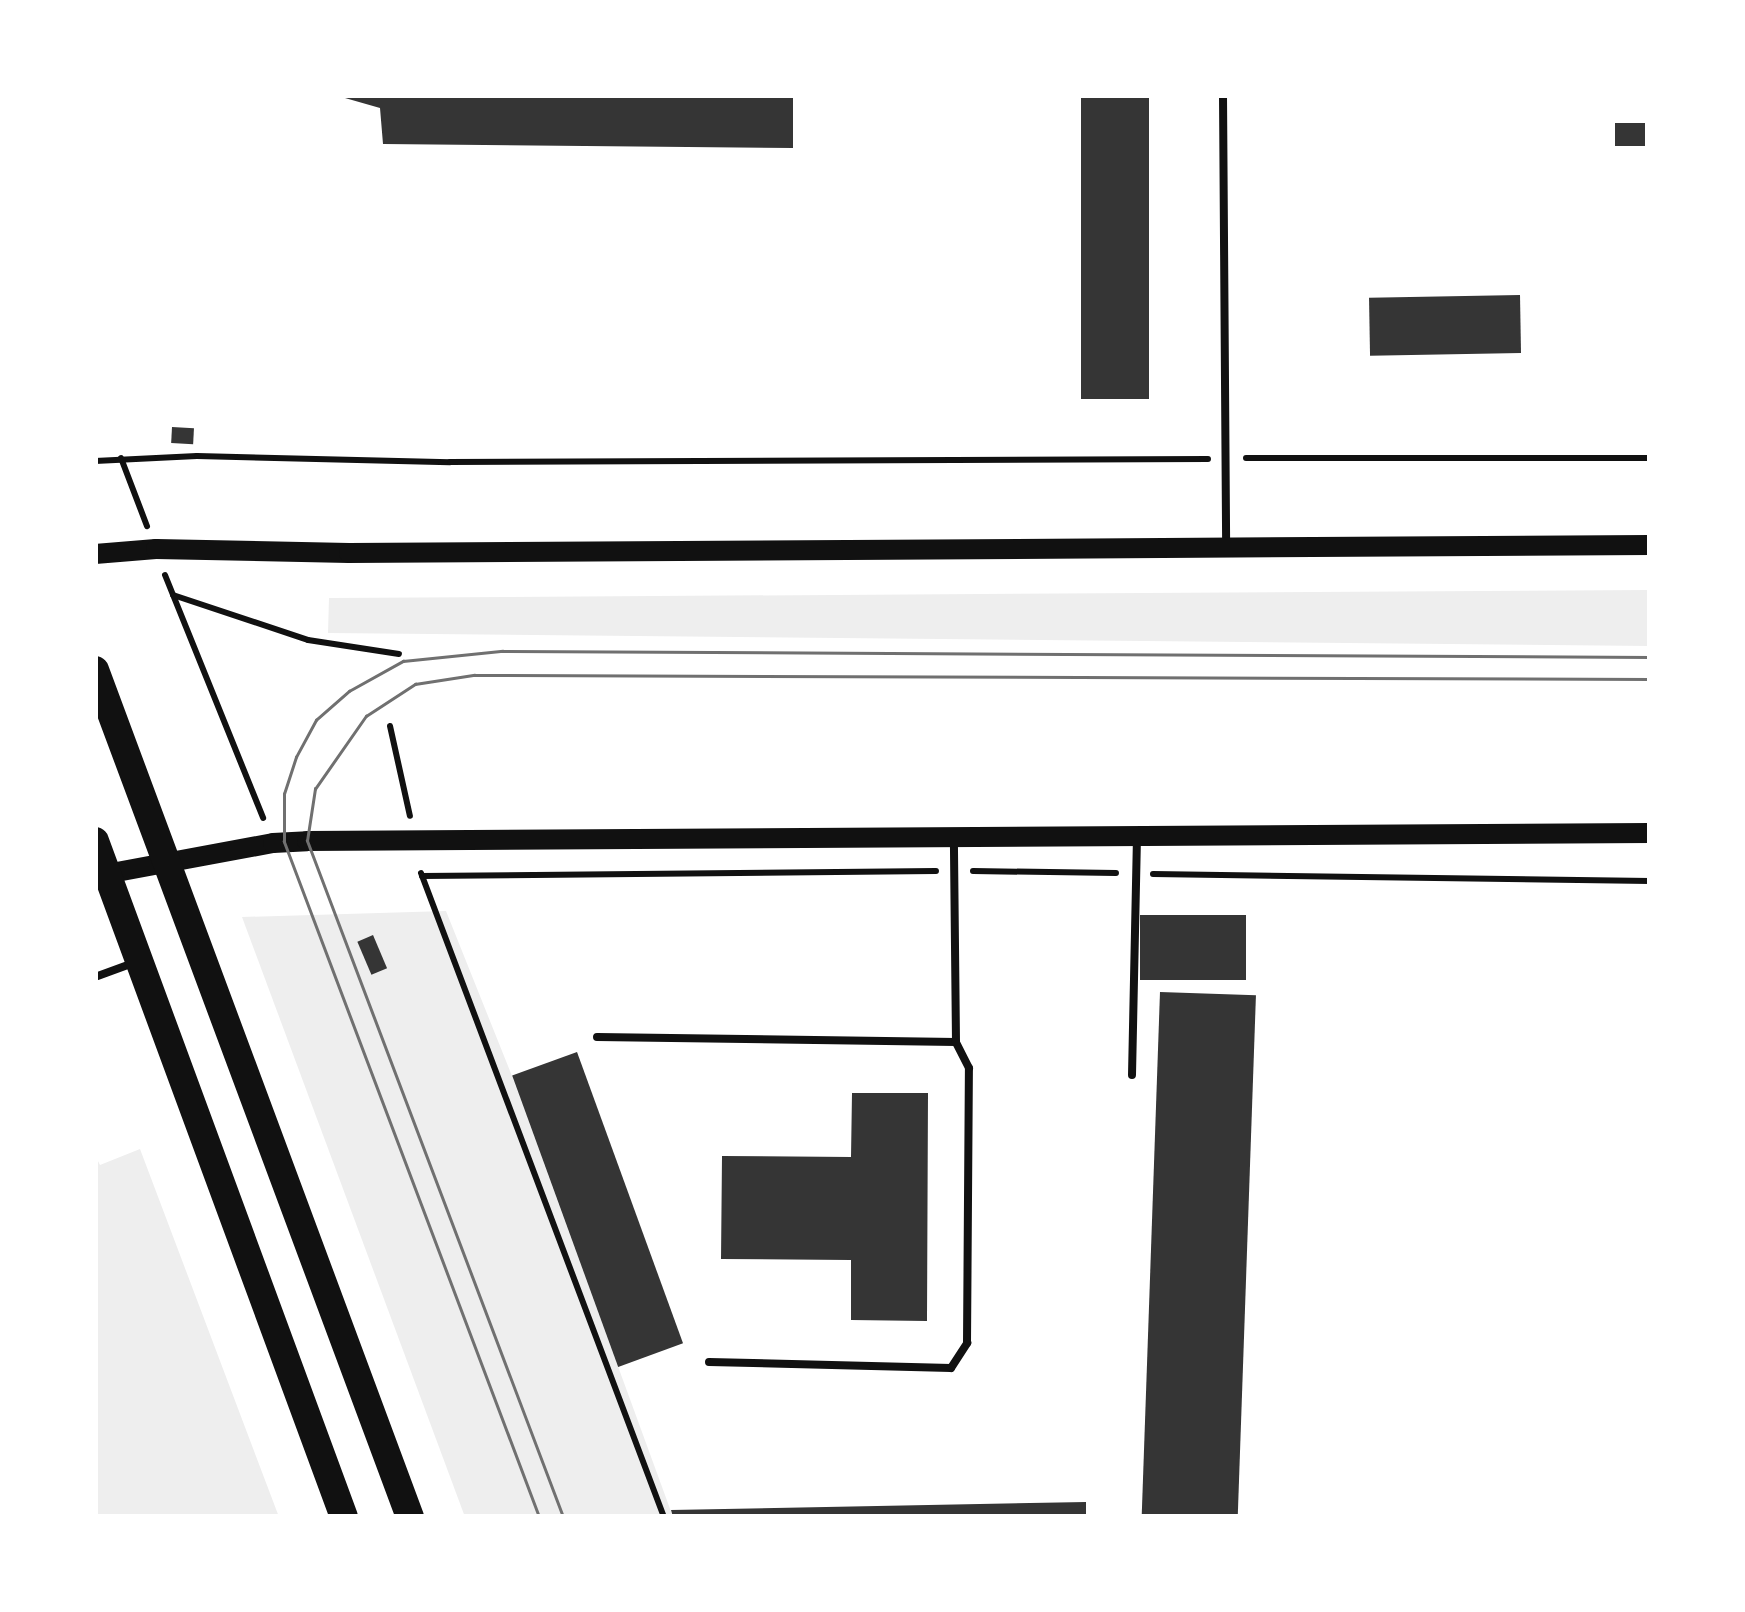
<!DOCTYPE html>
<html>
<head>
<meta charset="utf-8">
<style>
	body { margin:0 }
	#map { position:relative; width:1745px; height:1612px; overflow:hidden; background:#fff; font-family:Inter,sans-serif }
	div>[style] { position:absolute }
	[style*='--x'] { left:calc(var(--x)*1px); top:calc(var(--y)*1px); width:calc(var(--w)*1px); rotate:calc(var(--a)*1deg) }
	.green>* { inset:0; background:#eee }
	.building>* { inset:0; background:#353535; transform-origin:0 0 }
	.path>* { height:6px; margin:-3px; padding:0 3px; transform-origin:3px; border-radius:3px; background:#111 }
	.service>* { height:8px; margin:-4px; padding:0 4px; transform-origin:4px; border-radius:4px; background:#111 }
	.secondary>* { height:20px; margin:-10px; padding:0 10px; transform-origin:10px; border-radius:10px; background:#111 }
	.trunk>* { height:28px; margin:-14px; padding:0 14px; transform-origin:14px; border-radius:14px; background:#111 }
	.tram>* { height:2.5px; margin:-1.25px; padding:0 1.25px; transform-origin:1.25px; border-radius:1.25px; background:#707070 }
	span { translate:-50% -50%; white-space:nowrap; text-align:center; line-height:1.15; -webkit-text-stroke:9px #fff; paint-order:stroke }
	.frame { position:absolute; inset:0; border:98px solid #fff; pointer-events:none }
</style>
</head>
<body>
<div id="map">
	<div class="green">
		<div style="clip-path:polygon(1650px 590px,1650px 646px,328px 633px,329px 598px)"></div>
		<div style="clip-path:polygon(446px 911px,512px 1076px,673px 1517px,465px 1517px,242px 917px)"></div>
		<div style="clip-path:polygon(140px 1149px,251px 1443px,279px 1517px,95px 1517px,95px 1155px,100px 1165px)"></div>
	</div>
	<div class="building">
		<div style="clip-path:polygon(793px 95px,793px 148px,383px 144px,380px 108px,338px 96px)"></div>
		<div style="left:1081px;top:95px;width:68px;height:304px"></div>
		<div style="left:1615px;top:123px;width:30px;height:23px"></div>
		<div style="left:1520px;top:295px;width:58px;height:151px;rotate:89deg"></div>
		<div style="left:172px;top:427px;width:22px;height:16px;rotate:3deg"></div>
		<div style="left:1140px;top:915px;width:106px;height:65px"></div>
		<div style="left:373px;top:935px;width:36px;height:17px;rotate:67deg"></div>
		<div style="left:1160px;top:992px;width:96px;height:525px;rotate:2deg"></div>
		<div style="left:577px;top:1052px;width:310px;height:69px;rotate:70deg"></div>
		<div style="clip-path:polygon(852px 1093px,928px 1093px,927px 1321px,851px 1320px,851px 1260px,721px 1259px,722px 1156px,851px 1157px)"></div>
		<div style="clip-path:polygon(1086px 1502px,1086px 1517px,673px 1517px,671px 1510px)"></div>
	</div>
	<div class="path">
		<div style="--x:121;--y:458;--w:73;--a:69.1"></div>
		<div style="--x:1246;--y:458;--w:404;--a:0"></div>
		<div style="--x:95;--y:461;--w:102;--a:-2.8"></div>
		<div style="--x:197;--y:456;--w:253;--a:1.4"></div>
		<div style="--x:450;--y:462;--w:758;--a:-0.23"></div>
		<div style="--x:165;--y:575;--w:262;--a:68"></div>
		<div style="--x:173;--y:595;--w:142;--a:18.4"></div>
		<div style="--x:308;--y:640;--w:92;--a:8.7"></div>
		<div style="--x:390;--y:726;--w:92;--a:77.5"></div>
		<div style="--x:973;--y:871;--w:143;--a:0.8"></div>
		<div style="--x:421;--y:873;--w:688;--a:69.33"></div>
		<div style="--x:1153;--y:874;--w:497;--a:0.8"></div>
		<div style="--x:422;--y:876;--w:514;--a:-0.56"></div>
	</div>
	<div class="service">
		<div style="--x:1223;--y:95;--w:449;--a:89.6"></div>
		<div style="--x:95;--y:977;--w:40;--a:-20.2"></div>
		<div style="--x:597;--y:1037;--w:359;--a:0.8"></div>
		<div style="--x:956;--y:1042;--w:203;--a:-90.6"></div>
		<div style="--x:1132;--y:1075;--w:237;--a:-88.8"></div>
		<div style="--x:709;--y:1362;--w:242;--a:1.4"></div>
		<div style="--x:951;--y:1368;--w:30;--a:-57"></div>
		<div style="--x:967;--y:1343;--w:275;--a:-89.6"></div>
		<div style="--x:969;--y:1068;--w:29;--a:-117"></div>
	</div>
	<div class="secondary">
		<div style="--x:95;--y:554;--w:61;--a:-4.7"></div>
		<div style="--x:156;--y:549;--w:193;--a:1.2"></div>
		<div style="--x:349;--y:553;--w:1301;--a:-0.35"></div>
		<div style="--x:106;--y:874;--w:170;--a:-10.5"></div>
		<div style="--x:273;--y:843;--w:34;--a:-3"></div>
		<div style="--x:307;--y:841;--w:1343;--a:-0.34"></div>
	</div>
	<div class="trunk">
		<div style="--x:95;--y:670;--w:904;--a:69.6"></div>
		<div style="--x:95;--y:841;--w:720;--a:69.78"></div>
	</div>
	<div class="tram">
		<div style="--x:539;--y:1517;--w:722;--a:-110.7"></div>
		<div style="--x:284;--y:842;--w:48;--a:-90"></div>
		<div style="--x:284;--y:794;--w:39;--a:-72"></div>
		<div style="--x:296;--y:757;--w:42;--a:-61.6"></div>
		<div style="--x:316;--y:720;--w:44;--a:-41.3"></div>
		<div style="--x:349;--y:691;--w:62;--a:-29.1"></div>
		<div style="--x:403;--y:661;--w:100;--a:-5.8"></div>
		<div style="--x:502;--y:651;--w:1148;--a:0.3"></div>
		<div style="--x:563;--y:1517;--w:723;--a:-110.74"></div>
		<div style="--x:307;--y:841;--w:53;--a:-81.3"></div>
		<div style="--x:315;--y:789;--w:89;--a:-55.1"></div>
		<div style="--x:366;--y:716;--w:59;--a:-33.1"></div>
		<div style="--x:415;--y:684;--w:60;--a:-8.7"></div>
		<div style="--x:474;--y:675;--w:1176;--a:0.19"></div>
	</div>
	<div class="frame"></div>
</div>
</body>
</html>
